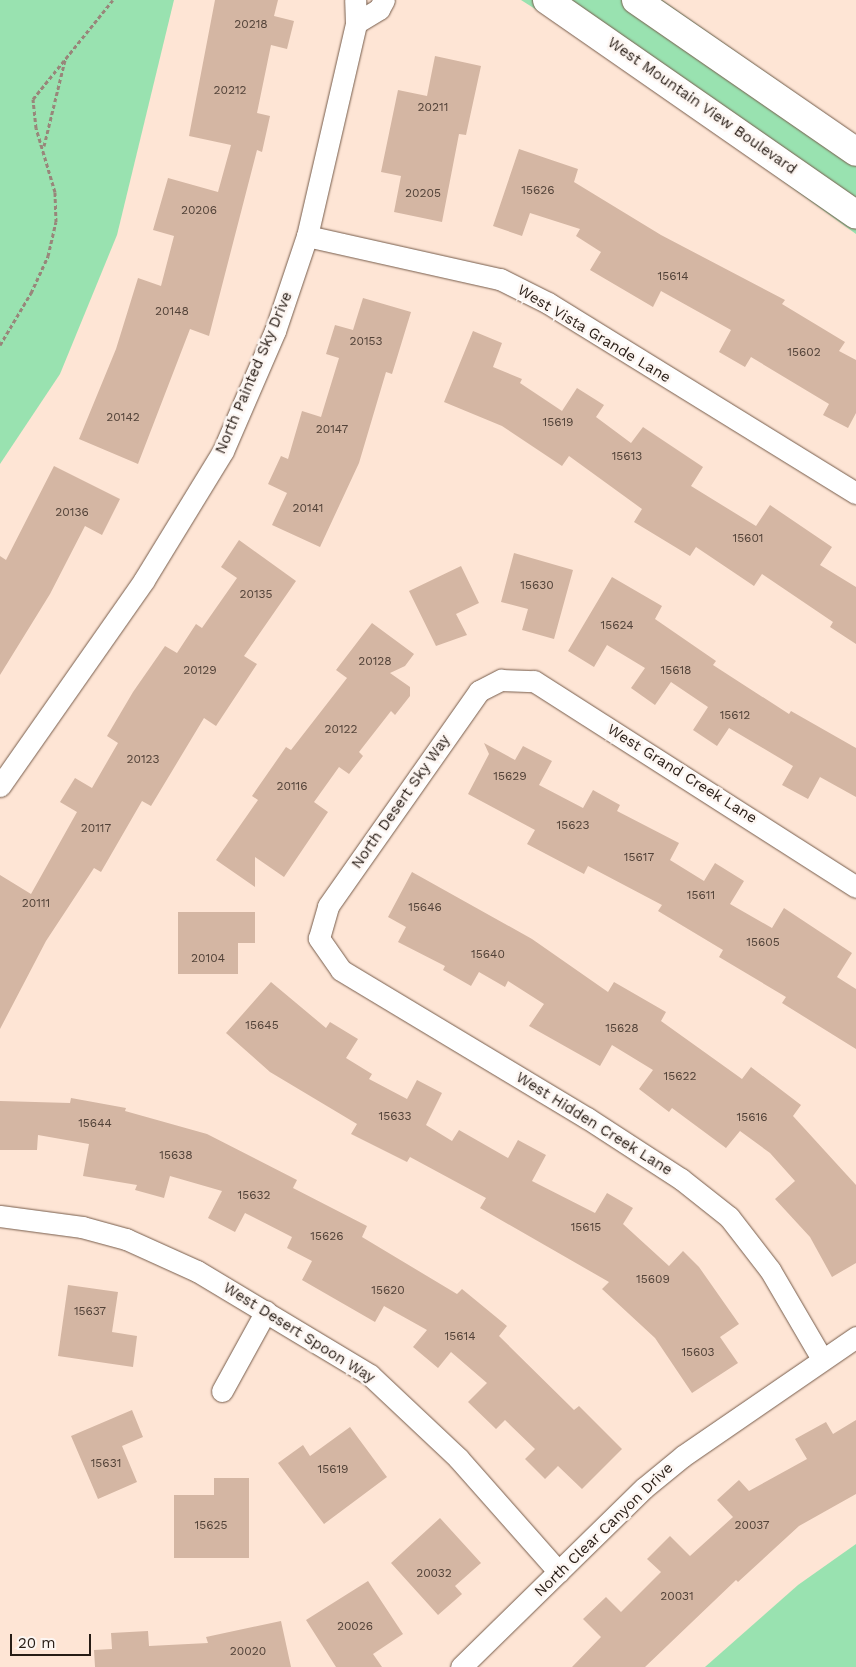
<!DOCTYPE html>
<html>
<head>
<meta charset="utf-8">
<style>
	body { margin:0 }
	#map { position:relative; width:856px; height:1667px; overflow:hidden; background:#fee5d5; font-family:"Work Sans",sans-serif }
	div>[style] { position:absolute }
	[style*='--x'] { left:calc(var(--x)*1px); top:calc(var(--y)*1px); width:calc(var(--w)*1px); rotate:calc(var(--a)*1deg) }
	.green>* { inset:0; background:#99e2b0 }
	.building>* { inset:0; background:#d4b6a3 }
	.path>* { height:3px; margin-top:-1.5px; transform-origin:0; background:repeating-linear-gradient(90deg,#98867a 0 4px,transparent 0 6.5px) }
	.roads { filter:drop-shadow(0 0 1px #765c4b) drop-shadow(0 0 1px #765c4b) }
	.street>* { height:21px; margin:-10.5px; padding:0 10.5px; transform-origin:10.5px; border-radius:10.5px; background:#fff }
	.secondary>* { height:28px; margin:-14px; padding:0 14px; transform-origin:14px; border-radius:14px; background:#fff }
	span { translate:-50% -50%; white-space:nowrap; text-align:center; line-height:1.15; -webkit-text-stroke:5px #fdf6f2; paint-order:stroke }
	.number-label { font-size:12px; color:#524238 }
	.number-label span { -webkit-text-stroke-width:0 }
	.street-label { font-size:15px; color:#271c15 }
	.scale { position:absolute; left:10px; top:1634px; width:81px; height:22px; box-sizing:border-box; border:2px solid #271c15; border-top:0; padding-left:6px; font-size:15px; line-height:18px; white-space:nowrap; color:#271c15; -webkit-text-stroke:4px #fdf6f2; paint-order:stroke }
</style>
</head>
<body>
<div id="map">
	<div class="green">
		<div style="clip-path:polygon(0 0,174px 0,117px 235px,60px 374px,0 464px)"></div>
		<div style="clip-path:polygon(521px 0,662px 0,856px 135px,856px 234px,614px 59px)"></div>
		<div style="clip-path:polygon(856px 1544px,856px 1667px,705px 1667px,798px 1585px)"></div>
	</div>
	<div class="building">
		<div style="clip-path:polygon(215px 0,278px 0,274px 16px,294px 21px,287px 49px,271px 45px,257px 113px,270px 116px,262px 152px,257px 150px,209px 336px,190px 329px,138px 464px,79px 439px,116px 349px,138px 278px,161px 286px,174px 236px,153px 230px,168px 178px,218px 192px,231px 145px,189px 136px)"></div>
		<div style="clip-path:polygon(435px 56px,481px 66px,466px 135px,459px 134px,442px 222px,394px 212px,401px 176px,381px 172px,398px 90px,427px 96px)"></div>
		<div style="clip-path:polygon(519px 149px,578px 169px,574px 182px,661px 235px,785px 300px,782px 304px,845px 342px,839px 351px,856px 360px,856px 413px,848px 428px,823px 415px,829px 404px,751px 357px,745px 367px,719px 352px,731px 330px,661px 291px,653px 307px,590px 270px,601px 252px,576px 236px,580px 229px,530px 213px,522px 236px,493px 226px)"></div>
		<div style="clip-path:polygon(363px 298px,411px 312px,392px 374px,386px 372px,359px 463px,320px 547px,272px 525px,287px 493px,268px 484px,281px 456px,288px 459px,302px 411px,321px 417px,339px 358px,326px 354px,335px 325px,353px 330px)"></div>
		<div style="clip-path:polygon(473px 331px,502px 343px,493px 367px,522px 379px,520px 383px,562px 411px,577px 388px,604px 405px,596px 417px,631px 443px,643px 427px,703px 467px,691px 486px,756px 526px,770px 505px,832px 547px,820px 565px,856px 587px,856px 644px,830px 627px,833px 622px,762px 574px,754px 586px,696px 547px,690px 556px,634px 522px,642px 509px,569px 456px,562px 466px,502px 426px,444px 402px)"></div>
		<div style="clip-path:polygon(54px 466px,120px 499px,102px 535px,85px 526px,50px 594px,0 675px,0 556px,6px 560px)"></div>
		<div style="clip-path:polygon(239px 540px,296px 581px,244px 656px,257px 664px,216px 726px,204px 718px,151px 806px,142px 801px,101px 872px,94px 868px,46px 941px,0 1029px,0 875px,31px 894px,77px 812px,60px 802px,75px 778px,92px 788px,118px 743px,107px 736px,133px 692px,165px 646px,177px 653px,196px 624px,202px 628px,237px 578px,221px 567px)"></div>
		<div style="clip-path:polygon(514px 553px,573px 570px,554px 639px,522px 630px,528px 609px,501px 602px)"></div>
		<div style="clip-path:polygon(461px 566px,479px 603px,456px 614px,467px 635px,436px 646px,409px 591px)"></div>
		<div style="clip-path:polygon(612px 577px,662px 606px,655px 619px,716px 661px,713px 665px,789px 714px,791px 711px,856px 748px,856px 797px,820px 777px,808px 799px,782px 785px,793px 766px,729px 728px,717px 746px,693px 730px,708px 707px,671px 682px,655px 705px,631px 688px,645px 668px,607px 645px,594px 667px,568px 651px)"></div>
		<div style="clip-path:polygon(372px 623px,414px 654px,405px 666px,390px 673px,410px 687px,410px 696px,395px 715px,391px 711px,359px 752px,363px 756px,349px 774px,339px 767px,314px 802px,328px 812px,284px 877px,255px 857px,255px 887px,216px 860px,258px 800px,252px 796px,286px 747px,291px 750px,347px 678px,336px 670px)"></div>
		<div style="clip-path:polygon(484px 743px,515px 760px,523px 746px,552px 761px,539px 785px,583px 808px,593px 790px,620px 805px,617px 811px,679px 843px,670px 860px,704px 881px,715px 863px,744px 881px,730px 904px,772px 928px,784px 908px,852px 953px,837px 977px,856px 989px,856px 1049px,782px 1003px,786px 997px,719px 957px,723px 950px,658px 911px,662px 905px,588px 866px,584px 874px,527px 844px,535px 830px,468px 794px,489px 754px)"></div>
		<div style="clip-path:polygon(412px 872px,532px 939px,608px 992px,614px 982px,666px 1012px,661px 1021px,742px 1079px,751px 1067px,801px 1105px,793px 1116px,856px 1185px,856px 1263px,832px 1277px,810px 1237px,775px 1199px,795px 1181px,770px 1153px,740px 1131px,726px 1148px,672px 1108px,669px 1112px,639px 1089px,653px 1070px,612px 1045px,600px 1066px,529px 1026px,544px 1004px,508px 981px,505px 987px,479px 972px,471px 986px,443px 970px,445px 966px,398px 942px,406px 927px,388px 917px)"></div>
		<div style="clip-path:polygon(178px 912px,255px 912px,255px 943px,238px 943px,238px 974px,178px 974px)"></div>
		<div style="clip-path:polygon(271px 982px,326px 1028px,330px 1022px,358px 1039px,346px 1058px,372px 1074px,369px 1079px,407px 1099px,417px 1080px,442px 1093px,426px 1125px,452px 1141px,459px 1130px,508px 1158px,518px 1140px,546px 1155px,532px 1181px,595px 1213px,607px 1193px,633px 1208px,623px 1224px,669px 1266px,683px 1251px,699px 1267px,739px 1324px,720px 1337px,738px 1363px,692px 1393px,655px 1338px,602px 1289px,609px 1282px,480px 1208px,486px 1198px,410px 1157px,407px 1162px,351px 1134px,357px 1124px,270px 1072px,226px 1033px)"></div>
		<div style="clip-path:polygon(71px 1098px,126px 1108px,125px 1111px,207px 1134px,297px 1180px,293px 1188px,367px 1226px,362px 1237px,457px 1294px,462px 1289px,507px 1326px,499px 1336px,574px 1410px,579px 1406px,622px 1449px,582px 1489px,558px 1466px,545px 1479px,525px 1459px,535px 1449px,505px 1420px,496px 1429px,468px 1402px,487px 1383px,451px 1352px,438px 1368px,413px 1347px,427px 1330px,384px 1306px,375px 1322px,302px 1280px,312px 1261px,287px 1248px,292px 1237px,245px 1213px,235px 1232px,208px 1218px,222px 1191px,170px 1176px,164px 1198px,135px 1190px,137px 1185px,83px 1176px,89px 1144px,38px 1135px,37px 1150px,0 1150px,0 1101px,70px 1103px)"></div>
		<div style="clip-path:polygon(68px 1285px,118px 1292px,112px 1332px,137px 1336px,133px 1367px,58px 1356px)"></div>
		<div style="clip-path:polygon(132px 1410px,143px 1437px,122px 1446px,137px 1482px,98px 1499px,71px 1436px)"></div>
		<div style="clip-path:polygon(856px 1420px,856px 1494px,799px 1526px,738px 1582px,736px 1580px,645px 1667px,572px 1667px,601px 1637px,583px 1619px,606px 1597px,621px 1612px,661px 1572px,647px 1559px,670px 1536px,690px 1556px,733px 1517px,717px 1500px,739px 1480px,749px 1491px,807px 1459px,795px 1439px,826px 1422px,833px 1434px)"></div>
		<div style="clip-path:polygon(350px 1427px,387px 1477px,324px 1524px,278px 1463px,303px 1445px,310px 1456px)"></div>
		<div style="clip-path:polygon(214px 1478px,249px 1478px,249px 1558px,174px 1558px,174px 1495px,214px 1495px)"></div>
		<div style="clip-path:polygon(440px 1518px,481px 1563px,455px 1586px,462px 1594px,438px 1615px,391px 1563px)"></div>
		<div style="clip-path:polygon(368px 1581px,403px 1634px,373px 1654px,382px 1667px,336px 1667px,306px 1620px)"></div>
		<div style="clip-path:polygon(281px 1621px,291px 1667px,95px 1667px,94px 1650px,112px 1649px,111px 1633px,148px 1631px,149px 1646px,208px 1643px,206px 1637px)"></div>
	</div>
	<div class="path">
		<div style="--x:44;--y:146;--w:89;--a:-76.3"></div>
		<div style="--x:0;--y:345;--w:61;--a:-59.2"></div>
		<div style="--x:31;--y:293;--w:41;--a:-65.3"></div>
		<div style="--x:48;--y:256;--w:35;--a:-77"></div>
		<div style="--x:56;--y:222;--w:30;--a:-92"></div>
		<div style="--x:55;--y:192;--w:67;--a:-106.5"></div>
		<div style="--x:36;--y:128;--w:29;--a:-96"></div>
		<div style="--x:33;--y:99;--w:127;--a:-51.1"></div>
	</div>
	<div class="roads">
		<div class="street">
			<div style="--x:356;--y:23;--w:27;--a:-31"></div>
			<div style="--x:379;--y:9;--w:10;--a:-61"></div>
			<div style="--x:307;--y:236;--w:198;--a:12.6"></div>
			<div style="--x:500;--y:279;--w:54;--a:26.6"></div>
			<div style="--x:548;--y:303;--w:362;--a:31.7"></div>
			<div style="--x:0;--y:786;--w:251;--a:-55"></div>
			<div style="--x:144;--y:580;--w:151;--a:-58.5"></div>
			<div style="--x:223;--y:451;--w:131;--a:-66.6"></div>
			<div style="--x:275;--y:331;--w:100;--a:-71.4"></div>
			<div style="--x:307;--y:236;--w:219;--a:-77"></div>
			<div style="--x:356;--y:23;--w:23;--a:-92"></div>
			<div style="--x:0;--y:1216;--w:83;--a:7.6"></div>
			<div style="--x:82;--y:1227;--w:46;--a:15.3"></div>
			<div style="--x:126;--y:1239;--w:78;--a:24.3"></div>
			<div style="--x:197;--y:1271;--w:202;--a:31"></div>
			<div style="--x:370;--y:1375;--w:121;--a:43.3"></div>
			<div style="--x:458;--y:1458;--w:152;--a:48.5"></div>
			<div style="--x:822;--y:1359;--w:103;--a:-120.3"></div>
			<div style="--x:770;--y:1270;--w:67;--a:-127.7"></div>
			<div style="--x:729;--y:1217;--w:61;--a:-141.6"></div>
			<div style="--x:681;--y:1179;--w:112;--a:-147"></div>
			<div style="--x:587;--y:1118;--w:287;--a:-149"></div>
			<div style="--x:341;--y:970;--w:39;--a:-125"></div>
			<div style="--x:319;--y:938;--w:33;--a:-74"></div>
			<div style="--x:328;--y:906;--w:263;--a:-54.9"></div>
			<div style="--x:479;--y:691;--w:25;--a:-27"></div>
			<div style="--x:501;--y:680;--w:33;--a:2"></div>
			<div style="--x:534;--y:681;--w:382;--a:32.6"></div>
			<div style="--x:222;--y:1391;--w:91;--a:-61.2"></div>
			<div style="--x:461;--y:1667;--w:256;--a:-44.4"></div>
			<div style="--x:644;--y:1488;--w:50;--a:-39.4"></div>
			<div style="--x:683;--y:1456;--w:210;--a:-34.5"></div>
		</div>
		<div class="secondary">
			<div style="--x:547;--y:0;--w:376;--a:34.8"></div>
			<div style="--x:636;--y:0;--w:267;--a:34.6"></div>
		</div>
	</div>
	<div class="number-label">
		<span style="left:251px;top:25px">20218</span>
		<span style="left:230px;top:91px">20212</span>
		<span style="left:433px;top:108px">20211</span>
		<span style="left:538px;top:191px">15626</span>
		<span style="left:423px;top:194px">20205</span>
		<span style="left:199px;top:211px">20206</span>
		<span style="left:673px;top:277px">15614</span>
		<span style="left:172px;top:312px">20148</span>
		<span style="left:366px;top:342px">20153</span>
		<span style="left:804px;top:353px">15602</span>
		<span style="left:123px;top:418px">20142</span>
		<span style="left:558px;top:423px">15619</span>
		<span style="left:332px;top:430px">20147</span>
		<span style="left:627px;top:457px">15613</span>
		<span style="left:308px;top:509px">20141</span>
		<span style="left:72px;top:513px">20136</span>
		<span style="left:748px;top:539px">15601</span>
		<span style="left:537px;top:586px">15630</span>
		<span style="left:256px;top:595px">20135</span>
		<span style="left:617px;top:626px">15624</span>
		<span style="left:375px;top:662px">20128</span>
		<span style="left:200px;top:671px">20129</span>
		<span style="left:676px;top:671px">15618</span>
		<span style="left:735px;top:716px">15612</span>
		<span style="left:341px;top:730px">20122</span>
		<span style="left:143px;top:760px">20123</span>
		<span style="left:510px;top:777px">15629</span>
		<span style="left:292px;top:787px">20116</span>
		<span style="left:573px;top:826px">15623</span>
		<span style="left:96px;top:829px">20117</span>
		<span style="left:639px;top:858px">15617</span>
		<span style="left:701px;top:896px">15611</span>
		<span style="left:36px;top:904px">20111</span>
		<span style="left:425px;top:908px">15646</span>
		<span style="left:763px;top:943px">15605</span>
		<span style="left:488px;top:955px">15640</span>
		<span style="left:208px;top:959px">20104</span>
		<span style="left:262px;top:1026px">15645</span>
		<span style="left:622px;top:1029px">15628</span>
		<span style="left:680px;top:1077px">15622</span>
		<span style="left:395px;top:1117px">15633</span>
		<span style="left:752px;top:1118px">15616</span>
		<span style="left:95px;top:1124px">15644</span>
		<span style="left:176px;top:1156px">15638</span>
		<span style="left:254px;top:1196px">15632</span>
		<span style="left:586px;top:1228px">15615</span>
		<span style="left:327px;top:1237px">15626</span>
		<span style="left:653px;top:1280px">15609</span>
		<span style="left:388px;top:1291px">15620</span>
		<span style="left:90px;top:1312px">15637</span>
		<span style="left:460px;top:1337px">15614</span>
		<span style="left:698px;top:1353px">15603</span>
		<span style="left:106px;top:1464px">15631</span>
		<span style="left:333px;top:1470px">15619</span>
		<span style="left:211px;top:1526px">15625</span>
		<span style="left:752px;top:1526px">20037</span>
		<span style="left:434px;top:1574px">20032</span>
		<span style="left:677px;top:1597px">20031</span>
		<span style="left:355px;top:1627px">20026</span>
		<span style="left:248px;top:1652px">20020</span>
	</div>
	<div class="street-label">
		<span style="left:702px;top:106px;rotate:35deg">West Mountain View Boulevard</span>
		<span style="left:594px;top:334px;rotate:31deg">West Vista Grande Lane</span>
		<span style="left:254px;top:373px;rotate:-67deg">North Painted Sky Drive</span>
		<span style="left:682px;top:774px;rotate:32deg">West Grand Creek Lane</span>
		<span style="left:401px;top:802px;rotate:-55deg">North Desert Sky Way</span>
		<span style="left:594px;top:1124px;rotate:32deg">West Hidden Creek Lane</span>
		<span style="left:299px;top:1333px;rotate:32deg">West Desert Spoon Way</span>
		<span style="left:604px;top:1530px;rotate:-44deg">North Clear Canyon Drive</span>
	</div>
	<div class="scale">20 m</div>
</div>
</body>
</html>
